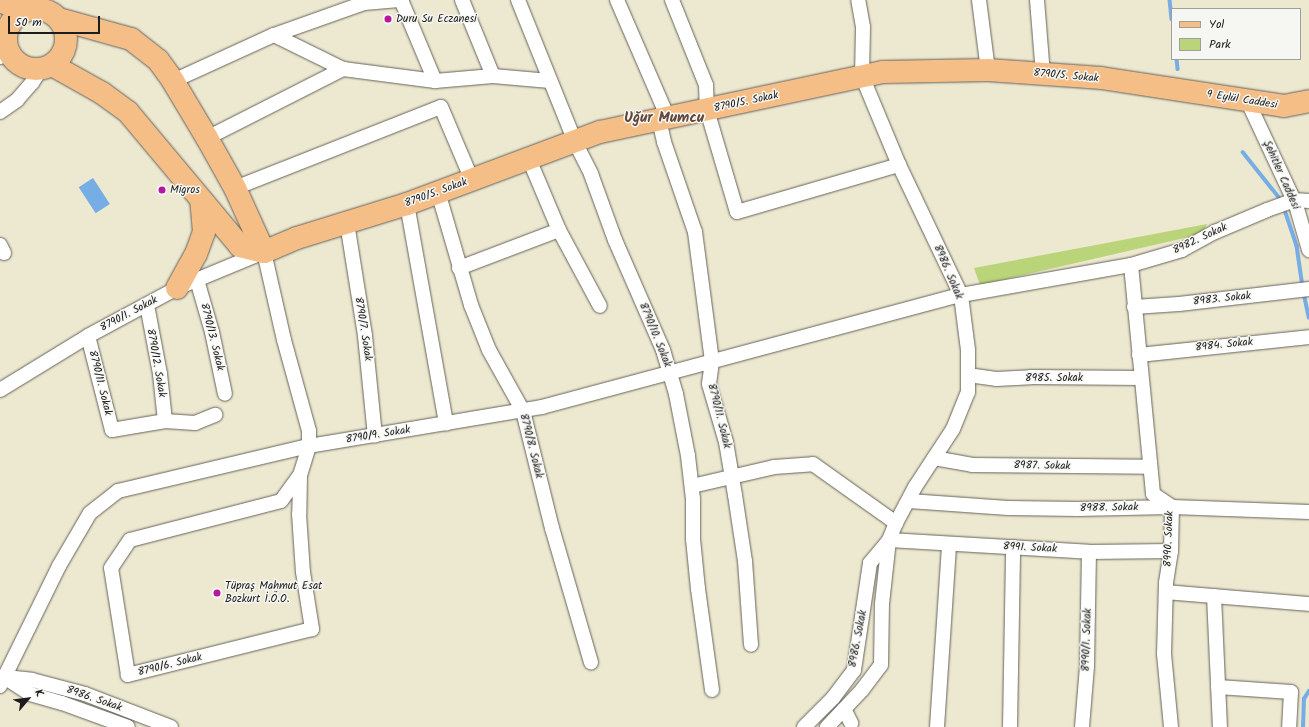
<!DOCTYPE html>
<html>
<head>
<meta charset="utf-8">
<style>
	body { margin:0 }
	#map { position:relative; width:1309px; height:727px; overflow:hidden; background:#ede8d0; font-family:Kalam,sans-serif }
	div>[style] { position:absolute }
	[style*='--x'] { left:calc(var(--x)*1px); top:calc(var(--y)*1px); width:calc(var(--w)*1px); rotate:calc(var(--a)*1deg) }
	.green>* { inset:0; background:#bad479 }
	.water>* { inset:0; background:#76ade5; transform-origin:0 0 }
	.stream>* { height:3.5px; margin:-1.75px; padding:0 1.75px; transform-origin:1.75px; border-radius:1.75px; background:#76ade5 }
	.roads { filter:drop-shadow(0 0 1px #65635b) drop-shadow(0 0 1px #65635b) }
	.street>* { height:14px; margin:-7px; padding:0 7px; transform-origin:7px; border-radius:7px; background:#fff }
	.primary>* { height:22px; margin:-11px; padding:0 11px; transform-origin:11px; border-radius:11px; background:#f5be86 }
	.primary>.ring { margin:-11px; padding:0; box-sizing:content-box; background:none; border:22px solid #f5be86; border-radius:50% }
	.dots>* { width:11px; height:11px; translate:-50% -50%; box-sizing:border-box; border:2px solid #f6f6f2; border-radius:50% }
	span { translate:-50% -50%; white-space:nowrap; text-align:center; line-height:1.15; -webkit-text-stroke:3px #f6f6f2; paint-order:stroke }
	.poi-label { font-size:11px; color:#1c1c1c }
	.left { translate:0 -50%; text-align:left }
	.street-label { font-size:11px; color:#1c1c1c }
	.district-label { font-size:15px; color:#62483d; font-weight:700 }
	.legend { position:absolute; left:1171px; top:8px; width:130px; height:52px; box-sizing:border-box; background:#f6f6f2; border:1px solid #9f9f9c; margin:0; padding:5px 7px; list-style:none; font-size:12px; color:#1c1c1c }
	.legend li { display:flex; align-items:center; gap:8px; height:20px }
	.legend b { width:20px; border:1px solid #9f9f9c }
	.north { position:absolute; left:8px; top:679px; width:40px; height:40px; -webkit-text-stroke:3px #f6f6f2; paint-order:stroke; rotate:62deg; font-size:11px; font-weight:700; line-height:16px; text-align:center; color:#1c1c1c }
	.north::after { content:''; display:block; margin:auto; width:14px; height:18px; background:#1c1c1c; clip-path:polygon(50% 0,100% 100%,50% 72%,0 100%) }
	.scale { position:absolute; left:8px; top:16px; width:92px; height:18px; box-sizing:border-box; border:2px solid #1c1c1c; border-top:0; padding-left:5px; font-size:12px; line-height:14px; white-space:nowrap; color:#1c1c1c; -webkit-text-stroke:3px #f6f6f2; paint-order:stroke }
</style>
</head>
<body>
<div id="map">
	<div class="green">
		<div style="clip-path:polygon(1207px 224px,1202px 234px,980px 285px,974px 268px)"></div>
	</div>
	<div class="water">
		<div style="left:93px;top:178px;width:31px;height:17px;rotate:57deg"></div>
	</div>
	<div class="stream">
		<div style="--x:1170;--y:0;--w:19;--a:84"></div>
		<div style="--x:1177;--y:59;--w:10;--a:84"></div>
		<div style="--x:1243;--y:152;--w:63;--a:51.5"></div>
		<div style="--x:1284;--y:207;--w:41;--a:71.6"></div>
		<div style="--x:1297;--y:246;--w:41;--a:81.7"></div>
		<div style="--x:1304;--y:293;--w:25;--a:78"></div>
		<div style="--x:1303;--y:727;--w:28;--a:-88"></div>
		<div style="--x:1304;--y:699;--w:9;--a:-58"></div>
	</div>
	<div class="roads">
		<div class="street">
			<div style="--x:401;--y:0;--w:88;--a:67.2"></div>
			<div style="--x:462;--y:0;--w:82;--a:67.8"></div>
			<div style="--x:518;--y:0;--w:153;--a:68.1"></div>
			<div style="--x:575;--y:142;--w:36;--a:63"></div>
			<div style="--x:591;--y:174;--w:70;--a:70"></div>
			<div style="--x:615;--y:240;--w:120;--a:66.4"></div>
			<div style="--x:663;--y:350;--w:46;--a:73.5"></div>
			<div style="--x:676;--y:394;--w:63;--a:79"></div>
			<div style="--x:688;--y:456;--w:43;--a:83.4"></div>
			<div style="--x:693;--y:499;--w:40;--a:90"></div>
			<div style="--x:693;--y:539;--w:50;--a:84.3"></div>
			<div style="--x:698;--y:589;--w:102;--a:82.1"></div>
			<div style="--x:617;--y:0;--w:129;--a:66.6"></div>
			<div style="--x:672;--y:0;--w:92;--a:68.2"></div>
			<div style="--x:706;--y:85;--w:25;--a:88"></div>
			<div style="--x:707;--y:110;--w:106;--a:73.6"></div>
			<div style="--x:737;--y:212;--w:169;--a:-16.2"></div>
			<div style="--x:979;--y:0;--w:71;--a:82.7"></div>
			<div style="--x:1037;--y:0;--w:74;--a:85.4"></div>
			<div style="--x:274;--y:35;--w:77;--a:26.2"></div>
			<div style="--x:343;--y:69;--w:93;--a:7.4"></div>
			<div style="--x:435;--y:81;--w:58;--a:-4.9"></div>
			<div style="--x:493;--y:76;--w:57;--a:5"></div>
			<div style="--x:0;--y:57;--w:12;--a:-59"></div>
			<div style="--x:173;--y:81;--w:111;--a:-24.5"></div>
			<div style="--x:274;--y:35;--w:96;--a:-19.6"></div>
			<div style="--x:364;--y:3;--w:38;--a:-5"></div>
			<div style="--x:1248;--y:102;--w:114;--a:65"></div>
			<div style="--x:1296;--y:205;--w:47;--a:73.9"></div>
			<div style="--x:0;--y:112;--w:21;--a:-35"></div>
			<div style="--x:17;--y:100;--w:23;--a:-49"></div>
			<div style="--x:32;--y:83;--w:17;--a:-57"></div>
			<div style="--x:659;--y:120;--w:23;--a:77"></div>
			<div style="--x:664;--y:142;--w:95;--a:71"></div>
			<div style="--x:695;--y:232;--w:131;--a:82.5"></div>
			<div style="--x:712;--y:362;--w:22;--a:98"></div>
			<div style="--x:709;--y:384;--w:60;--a:73.7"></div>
			<div style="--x:726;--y:442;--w:54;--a:80.4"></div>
			<div style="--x:735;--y:495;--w:67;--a:81.4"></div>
			<div style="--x:745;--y:561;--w:84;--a:85.9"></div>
			<div style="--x:207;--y:138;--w:153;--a:-26.9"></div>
			<div style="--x:529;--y:159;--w:77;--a:67.1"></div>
			<div style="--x:559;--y:230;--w:86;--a:61.7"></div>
			<div style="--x:235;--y:188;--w:221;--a:-21.5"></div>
			<div style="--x:441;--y:107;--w:79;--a:67"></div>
			<div style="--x:438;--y:192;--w:118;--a:73.7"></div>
			<div style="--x:471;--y:305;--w:48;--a:68.2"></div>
			<div style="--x:489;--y:350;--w:70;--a:60.9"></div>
			<div style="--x:523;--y:411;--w:121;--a:76.1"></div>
			<div style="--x:552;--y:528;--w:140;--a:73.8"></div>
			<div style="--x:407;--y:204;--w:223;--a:79.9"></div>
			<div style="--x:347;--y:223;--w:114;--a:80.9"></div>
			<div style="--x:365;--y:336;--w:100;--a:84.3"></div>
			<div style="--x:0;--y:245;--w:9;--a:63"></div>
			<div style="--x:1131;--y:265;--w:230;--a:84.5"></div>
			<div style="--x:1153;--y:494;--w:23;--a:34"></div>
			<div style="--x:1172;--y:507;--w:44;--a:91.3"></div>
			<div style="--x:1171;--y:551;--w:32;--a:99"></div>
			<div style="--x:1166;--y:583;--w:71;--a:91.6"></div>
			<div style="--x:1164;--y:654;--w:73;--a:84.5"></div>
			<div style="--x:459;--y:268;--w:107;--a:-20.8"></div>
			<div style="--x:197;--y:280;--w:54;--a:73.9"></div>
			<div style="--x:212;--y:332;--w:63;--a:78.2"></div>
			<div style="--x:147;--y:305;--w:70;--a:79.3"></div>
			<div style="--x:160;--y:374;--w:47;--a:83.9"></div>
			<div style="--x:1134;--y:307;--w:45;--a:-3.8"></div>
			<div style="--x:1179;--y:304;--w:131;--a:-6.6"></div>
			<div style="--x:88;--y:336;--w:97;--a:75.7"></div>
			<div style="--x:112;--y:430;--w:54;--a:-9.6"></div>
			<div style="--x:165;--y:421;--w:30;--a:4"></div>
			<div style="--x:195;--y:423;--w:22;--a:-22"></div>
			<div style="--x:1139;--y:355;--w:171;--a:-6"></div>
			<div style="--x:968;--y:375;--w:28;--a:8"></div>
			<div style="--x:996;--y:379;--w:35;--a:-3"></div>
			<div style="--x:1031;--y:377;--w:110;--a:0.5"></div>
			<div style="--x:0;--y:390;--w:103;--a:-31.5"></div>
			<div style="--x:88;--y:336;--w:101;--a:-28.3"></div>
			<div style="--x:177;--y:288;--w:94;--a:-22.5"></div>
			<div style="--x:264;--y:252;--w:90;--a:77.2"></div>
			<div style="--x:284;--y:340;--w:94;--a:74.6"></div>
			<div style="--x:309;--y:431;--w:15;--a:90"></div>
			<div style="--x:309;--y:446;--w:30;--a:107"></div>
			<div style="--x:300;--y:475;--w:39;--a:91"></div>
			<div style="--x:299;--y:514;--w:58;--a:86.1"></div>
			<div style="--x:303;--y:572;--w:58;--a:81"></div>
			<div style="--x:312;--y:629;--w:190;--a:166"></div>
			<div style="--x:128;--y:675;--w:108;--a:-99"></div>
			<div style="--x:111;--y:568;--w:34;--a:-56"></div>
			<div style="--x:130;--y:540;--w:156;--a:-14.5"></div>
			<div style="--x:281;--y:501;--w:32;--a:-54"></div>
			<div style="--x:934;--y:458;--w:39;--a:10"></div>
			<div style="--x:972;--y:465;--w:178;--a:0.6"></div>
			<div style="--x:692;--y:486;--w:84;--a:-13"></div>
			<div style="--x:774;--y:467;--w:39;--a:-4"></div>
			<div style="--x:813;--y:464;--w:102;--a:35.4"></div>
			<div style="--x:909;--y:501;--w:99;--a:4"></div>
			<div style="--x:1008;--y:508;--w:70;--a:0.8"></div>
			<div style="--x:1078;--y:509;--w:94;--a:-1.2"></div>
			<div style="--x:1172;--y:507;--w:137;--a:2.1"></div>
			<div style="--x:889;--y:540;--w:200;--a:3.4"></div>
			<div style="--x:1089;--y:552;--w:82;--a:-0.7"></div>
			<div style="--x:1166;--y:592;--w:144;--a:4.8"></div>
			<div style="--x:1214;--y:596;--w:131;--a:87.4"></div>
			<div style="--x:5;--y:677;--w:27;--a:6"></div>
			<div style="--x:32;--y:680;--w:55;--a:14.8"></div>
			<div style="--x:85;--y:694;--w:92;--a:21"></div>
			<div style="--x:7;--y:679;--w:27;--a:33"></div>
			<div style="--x:30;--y:694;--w:33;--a:16"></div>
			<div style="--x:62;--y:703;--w:70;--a:20"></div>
			<div style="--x:0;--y:686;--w:134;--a:-63.8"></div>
			<div style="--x:59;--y:566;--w:61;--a:-59.7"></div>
			<div style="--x:90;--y:513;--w:36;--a:-38"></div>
			<div style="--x:118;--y:491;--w:196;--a:-13.3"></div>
			<div style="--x:309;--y:446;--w:236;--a:-9.5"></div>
			<div style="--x:542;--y:407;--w:434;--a:-15"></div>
			<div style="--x:961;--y:295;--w:173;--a:-10"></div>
			<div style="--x:1131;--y:265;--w:53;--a:-16.4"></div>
			<div style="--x:1182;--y:250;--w:38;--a:-29"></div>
			<div style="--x:1215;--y:232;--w:56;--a:-22.9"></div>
			<div style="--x:1267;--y:210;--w:29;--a:-20"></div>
			<div style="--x:1294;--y:200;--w:15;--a:4"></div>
			<div style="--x:1218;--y:687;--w:73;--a:3.9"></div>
			<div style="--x:1291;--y:692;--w:35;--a:93"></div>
			<div style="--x:844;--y:709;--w:16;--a:63"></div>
			<div style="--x:804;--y:727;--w:41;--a:-45"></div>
			<div style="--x:833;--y:698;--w:35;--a:-53"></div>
			<div style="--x:854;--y:670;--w:108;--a:-81.5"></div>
			<div style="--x:870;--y:563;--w:30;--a:-50"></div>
			<div style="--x:827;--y:727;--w:51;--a:-46.6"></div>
			<div style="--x:862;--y:690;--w:31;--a:-53"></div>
			<div style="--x:881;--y:665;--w:61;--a:-89.1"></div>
			<div style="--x:882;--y:604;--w:64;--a:-83.8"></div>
			<div style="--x:889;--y:540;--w:18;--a:-68"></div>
			<div style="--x:896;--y:523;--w:41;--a:-62.2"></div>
			<div style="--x:915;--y:487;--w:69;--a:-56.8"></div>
			<div style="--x:953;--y:429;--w:40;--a:-68"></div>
			<div style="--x:968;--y:392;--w:42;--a:-90"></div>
			<div style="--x:968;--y:350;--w:55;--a:-97.3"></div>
			<div style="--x:961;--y:295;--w:144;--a:-115.5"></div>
			<div style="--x:899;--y:165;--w:96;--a:-112.6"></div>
			<div style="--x:862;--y:76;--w:49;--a:-88.8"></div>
			<div style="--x:863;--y:27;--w:27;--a:-100"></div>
			<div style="--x:937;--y:727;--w:183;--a:-86.2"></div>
			<div style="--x:1010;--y:727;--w:180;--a:-89"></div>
			<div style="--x:1082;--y:727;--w:61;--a:-85.3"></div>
			<div style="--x:1087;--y:666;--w:114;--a:-89"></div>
		</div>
		<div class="primary">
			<div style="--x:0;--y:1;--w:27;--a:22"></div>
			<div class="ring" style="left:6px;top:9px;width:38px;height:38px"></div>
			<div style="--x:59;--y:19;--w:75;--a:15.5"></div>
			<div style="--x:131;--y:39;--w:34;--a:38"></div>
			<div style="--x:158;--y:60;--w:26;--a:54"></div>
			<div style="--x:173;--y:81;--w:66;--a:59.2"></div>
			<div style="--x:207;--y:138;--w:57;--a:60.8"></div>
			<div style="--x:235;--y:188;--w:70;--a:65.6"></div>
			<div style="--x:52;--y:65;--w:57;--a:29.2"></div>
			<div style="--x:102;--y:93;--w:32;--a:36"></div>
			<div style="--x:128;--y:112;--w:175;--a:50.1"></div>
			<div style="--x:240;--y:246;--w:25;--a:14"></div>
			<div style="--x:264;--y:252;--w:36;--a:-23"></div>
			<div style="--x:297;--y:238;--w:115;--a:-17.2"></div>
			<div style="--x:407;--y:204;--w:206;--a:-20.5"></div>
			<div style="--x:600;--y:132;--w:289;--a:-12"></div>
			<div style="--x:883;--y:72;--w:105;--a:-1.1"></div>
			<div style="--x:988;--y:70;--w:113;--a:4"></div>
			<div style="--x:1101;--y:78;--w:185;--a:8.7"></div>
			<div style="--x:1284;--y:106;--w:25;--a:-11"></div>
			<div style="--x:177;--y:288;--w:39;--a:-61"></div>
			<div style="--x:196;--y:254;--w:23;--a:-70"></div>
			<div style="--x:204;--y:232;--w:32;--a:-95"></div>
		</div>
	</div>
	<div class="dots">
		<div style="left:388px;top:19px;background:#b5179e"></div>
		<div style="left:162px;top:190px;background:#b5179e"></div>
		<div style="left:217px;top:593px;background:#b5179e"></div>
	</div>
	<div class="poi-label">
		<span class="left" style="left:396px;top:19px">Duru Su Eczanesi</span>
		<span class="left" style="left:170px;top:190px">Migros</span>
		<span class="left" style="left:225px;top:593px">Tüpraş Mahmut Esat<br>Bozkurt İ.Ö.O.</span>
	</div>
	<div class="street-label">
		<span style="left:1066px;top:76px;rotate:5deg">8790/5. Sokak</span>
		<span style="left:1242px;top:100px;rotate:9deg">9 Eylül Caddesi</span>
		<span style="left:746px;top:102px;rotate:-12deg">8790/5. Sokak</span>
		<span style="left:1281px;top:175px;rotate:66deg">Şehitler Caddesi</span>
		<span style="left:436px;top:193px;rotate:-20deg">8790/5. Sokak</span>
		<span style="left:1200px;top:239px;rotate:-25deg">8982. Sokak</span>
		<span style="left:948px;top:272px;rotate:67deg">8986. Sokak</span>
		<span style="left:1222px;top:299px;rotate:-6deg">8983. Sokak</span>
		<span style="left:129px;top:314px;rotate:-28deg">8790/1. Sokak</span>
		<span style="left:363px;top:329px;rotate:81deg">8790/7. Sokak</span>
		<span style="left:655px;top:335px;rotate:68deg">8790/10. Sokak</span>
		<span style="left:212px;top:337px;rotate:76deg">8790/13. Sokak</span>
		<span style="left:1224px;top:345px;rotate:-6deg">8984. Sokak</span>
		<span style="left:156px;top:363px;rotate:80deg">8790/12. Sokak</span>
		<span style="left:1054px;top:378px">8985. Sokak</span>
		<span style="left:100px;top:383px;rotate:76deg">8790/11. Sokak</span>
		<span style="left:719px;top:416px;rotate:76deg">8790/11. Sokak</span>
		<span style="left:378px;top:435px;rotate:-9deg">8790/9. Sokak</span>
		<span style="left:531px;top:446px;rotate:76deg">8790/8. Sokak</span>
		<span style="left:1042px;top:466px;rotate:1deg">8987. Sokak</span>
		<span style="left:1109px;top:508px;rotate:-1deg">8988. Sokak</span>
		<span style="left:1169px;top:539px;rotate:-88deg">8990. Sokak</span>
		<span style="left:1030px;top:548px;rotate:3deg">8991. Sokak</span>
		<span style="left:858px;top:639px;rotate:-79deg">8986. Sokak</span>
		<span style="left:1087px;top:640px;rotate:-88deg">8990/1. Sokak</span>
		<span style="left:170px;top:665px;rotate:-14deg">8790/6. Sokak</span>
		<span style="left:94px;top:699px;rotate:19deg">8986. Sokak</span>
	</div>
	<div class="district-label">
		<span style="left:664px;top:119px">Uğur Mumcu</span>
	</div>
	<ul class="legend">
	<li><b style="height:5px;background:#f5be86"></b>Yol</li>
	<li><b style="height:11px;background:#bad479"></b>Park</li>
	</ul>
	<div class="north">K</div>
	<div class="scale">50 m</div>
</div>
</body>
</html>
